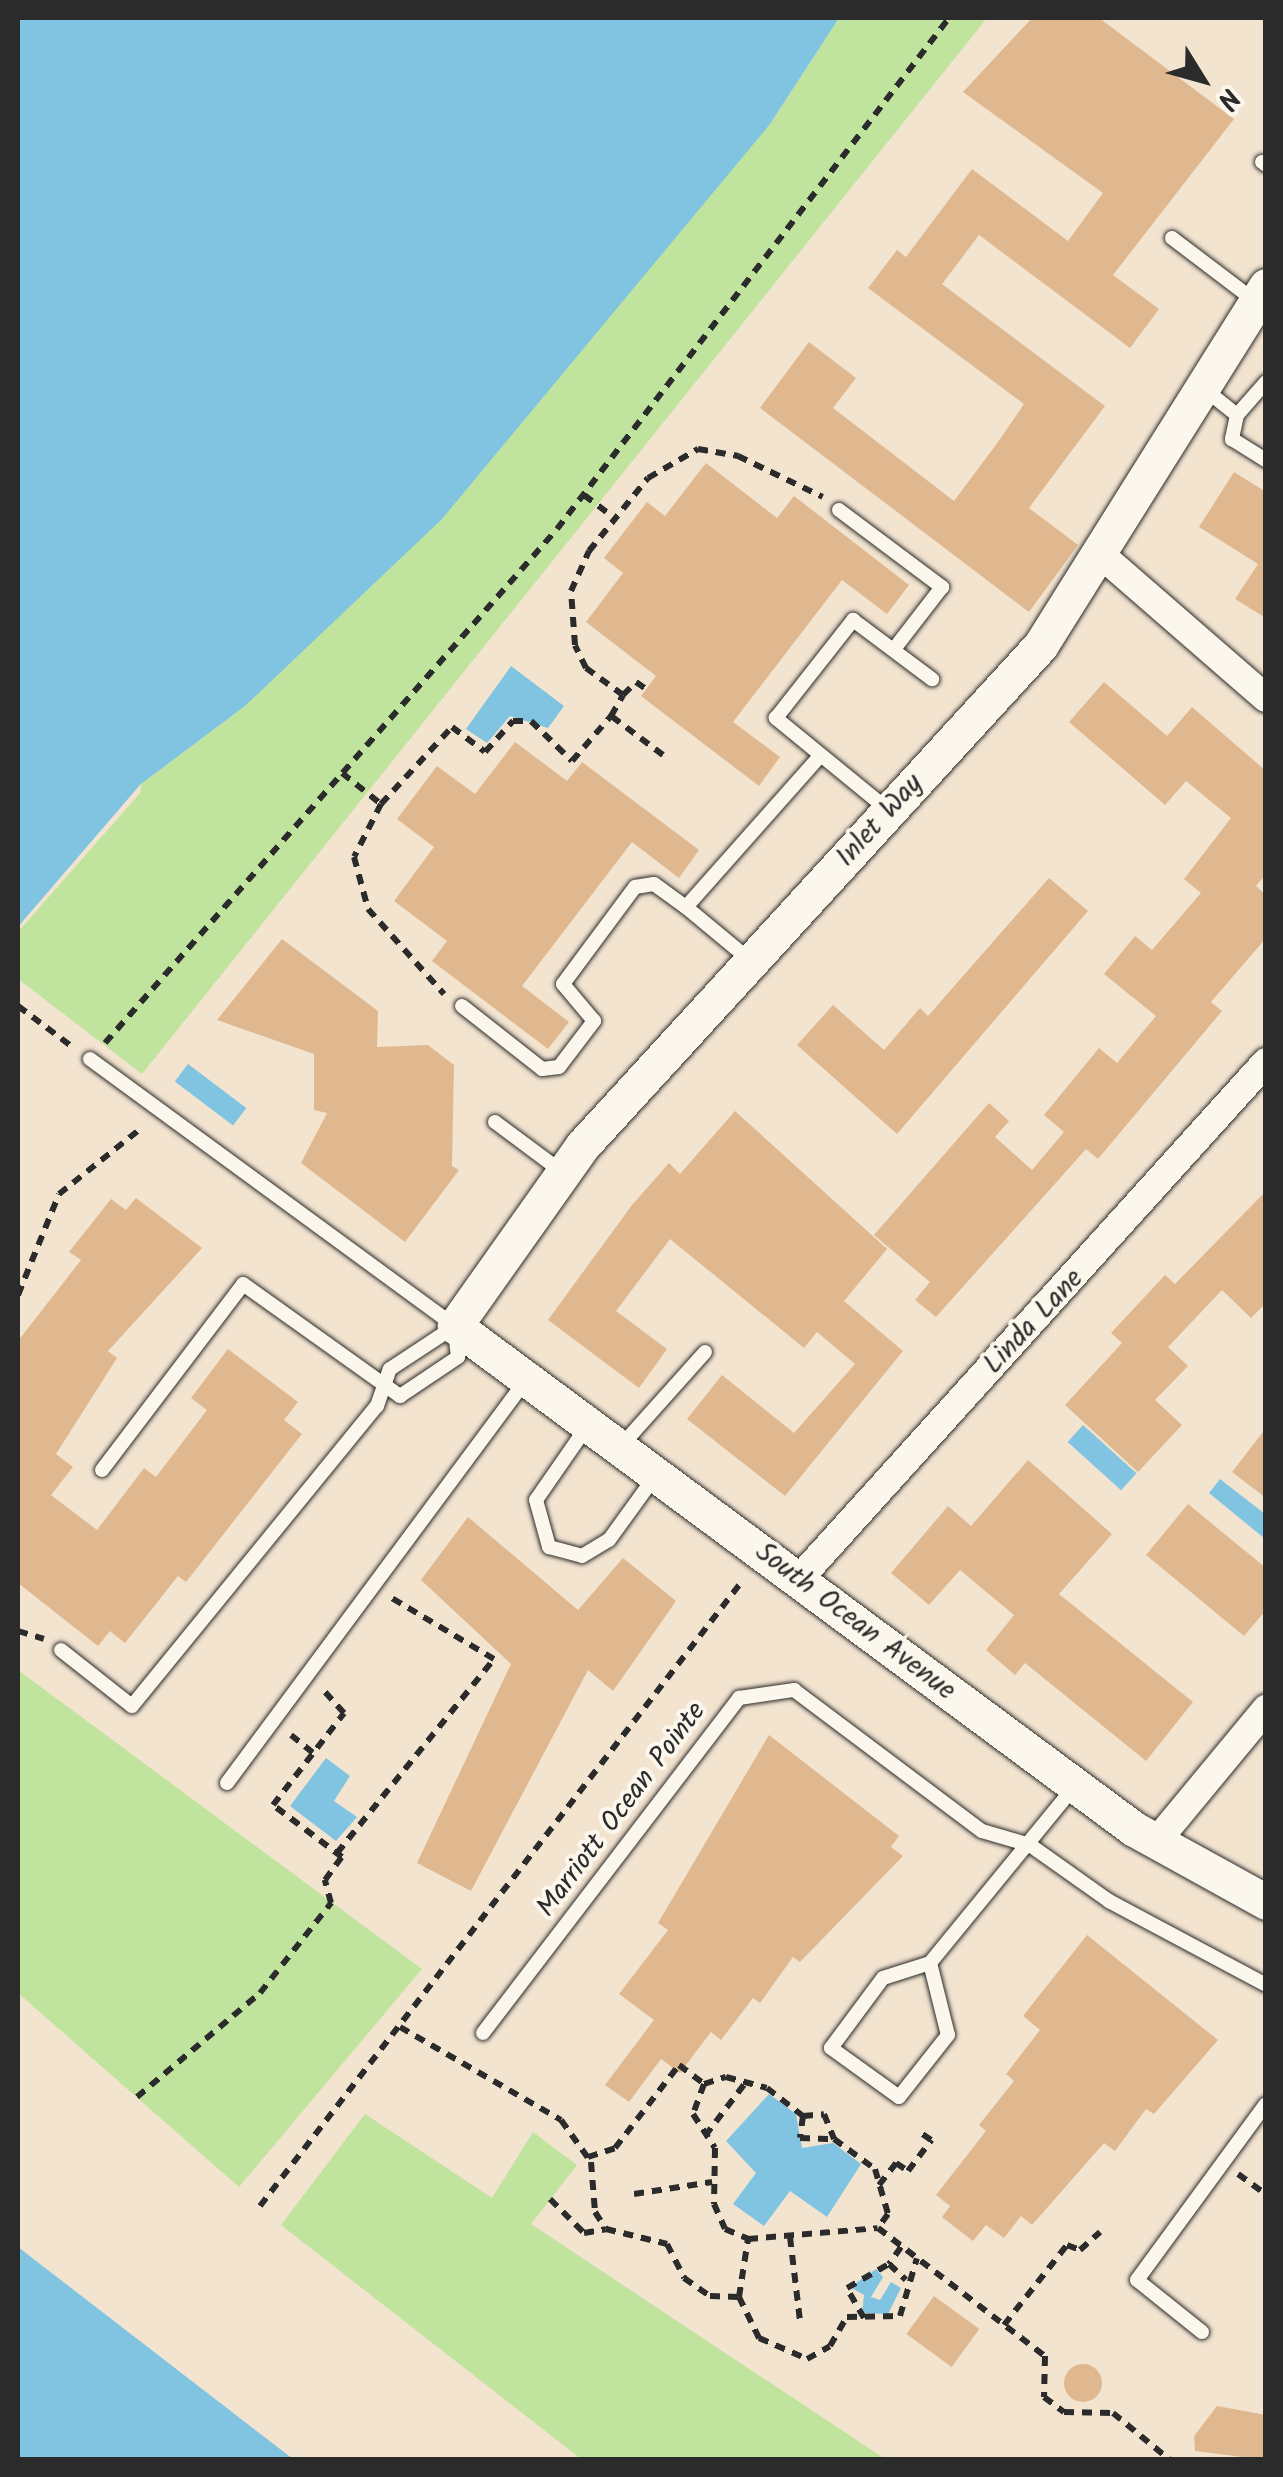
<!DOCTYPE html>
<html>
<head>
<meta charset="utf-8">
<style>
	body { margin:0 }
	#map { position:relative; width:1283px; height:2477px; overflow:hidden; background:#f3e4d0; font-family:Kalam,sans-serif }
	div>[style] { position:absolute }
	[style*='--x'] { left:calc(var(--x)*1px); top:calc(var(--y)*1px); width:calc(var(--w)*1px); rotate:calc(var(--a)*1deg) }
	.green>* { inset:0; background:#c0e39d }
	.water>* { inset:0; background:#81c4e2; transform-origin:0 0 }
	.pier>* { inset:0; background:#f3e4d0 }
	.building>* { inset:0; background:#dfb890; transform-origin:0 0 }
	.round { border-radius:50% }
	.path>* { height:6px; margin-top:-3px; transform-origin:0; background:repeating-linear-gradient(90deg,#2b2b2b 0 10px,transparent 0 18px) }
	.roads { filter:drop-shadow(0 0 2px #2b2b2b) drop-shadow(0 0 2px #2b2b2b) }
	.service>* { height:14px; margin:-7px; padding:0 7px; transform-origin:7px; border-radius:7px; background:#fbf7ec }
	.minor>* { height:28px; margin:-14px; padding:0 14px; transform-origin:14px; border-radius:14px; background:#fbf7ec }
	.tertiary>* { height:35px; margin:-17.5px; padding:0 17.5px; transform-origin:17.5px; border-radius:17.5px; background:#fbf7ec }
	span { translate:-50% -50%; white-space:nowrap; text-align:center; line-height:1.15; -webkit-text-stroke:8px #fbf7ec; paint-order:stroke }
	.street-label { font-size:28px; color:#2b2b2b }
	.frame { position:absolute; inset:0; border:20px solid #2b2b2b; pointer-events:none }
	.north { position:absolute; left:1153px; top:30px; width:100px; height:100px; -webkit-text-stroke:8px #fbf7ec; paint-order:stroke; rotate:127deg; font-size:28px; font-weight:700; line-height:40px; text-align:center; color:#2b2b2b }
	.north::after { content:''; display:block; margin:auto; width:35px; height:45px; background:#2b2b2b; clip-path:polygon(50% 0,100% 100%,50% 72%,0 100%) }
</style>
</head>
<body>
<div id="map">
	<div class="green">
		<div style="clip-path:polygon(839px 18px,987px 18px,142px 1074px,18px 979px,18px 927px,141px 784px,245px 706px,770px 124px)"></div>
		<div style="clip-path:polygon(18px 1670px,422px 1969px,239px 2187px,18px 1993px)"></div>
		<div style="clip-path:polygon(365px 2114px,492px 2198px,533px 2132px,577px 2165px,531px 2224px,885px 2459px,581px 2459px,281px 2225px)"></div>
	</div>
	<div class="water">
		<div style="clip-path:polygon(18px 18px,839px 18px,770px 124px,442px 519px,245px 706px,141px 784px,18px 927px)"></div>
		<div style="clip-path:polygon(511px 666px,564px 706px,548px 728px,510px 716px,487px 743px,466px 729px)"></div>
		<div style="left:188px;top:1064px;width:73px;height:22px;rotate:37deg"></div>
		<div style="left:1083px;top:1425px;width:72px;height:23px;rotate:42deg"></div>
		<div style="clip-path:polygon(1220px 1479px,1265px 1514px,1264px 1538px,1209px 1493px)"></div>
		<div style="clip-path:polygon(326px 1758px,350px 1776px,334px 1801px,357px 1817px,336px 1841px,290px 1806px)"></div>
		<div style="clip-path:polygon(769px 2094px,796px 2114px,802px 2148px,833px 2143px,861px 2164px,827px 2217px,790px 2191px,764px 2226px,733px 2204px,756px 2173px,726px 2141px)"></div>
		<div style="clip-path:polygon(18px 2247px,293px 2459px,18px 2459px)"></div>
		<div style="clip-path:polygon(876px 2269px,883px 2277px,871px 2297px,880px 2300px,891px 2282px,901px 2288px,888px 2314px,862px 2313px,864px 2295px,850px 2287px)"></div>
	</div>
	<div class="pier">
		<div style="clip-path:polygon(141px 784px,140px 793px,18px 932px,18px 927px)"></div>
	</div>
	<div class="building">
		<div style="clip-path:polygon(1032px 18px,1099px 18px,1234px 119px,1113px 275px,1159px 309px,1130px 348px,979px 235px,942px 284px,1105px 406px,1029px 508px,1078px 545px,1029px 612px,760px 408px,809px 342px,856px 378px,833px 408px,954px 501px,998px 442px,1024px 404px,868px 288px,897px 250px,906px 257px,972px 169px,1068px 241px,1103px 193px,963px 92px)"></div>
		<div style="clip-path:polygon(706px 463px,777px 518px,794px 496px,909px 585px,887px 614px,842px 580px,733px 722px,780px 757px,759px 786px,641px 696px,656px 676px,586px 622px,623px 573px,604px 558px,647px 502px,665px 516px)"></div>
		<div style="clip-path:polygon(1234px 472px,1266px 492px,1266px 618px,1235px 599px,1258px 564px,1199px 527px)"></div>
		<div style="clip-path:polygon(1104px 682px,1167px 736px,1192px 707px,1266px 771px,1266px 874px,1256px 886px,1266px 895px,1266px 938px,1211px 1002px,1222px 1011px,1098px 1159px,1086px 1149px,936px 1317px,915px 1300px,930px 1282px,874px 1235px,989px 1103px,1009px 1121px,995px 1137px,1032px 1170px,1064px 1132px,1044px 1115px,1099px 1048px,1117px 1063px,1156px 1016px,1104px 974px,1135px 936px,1152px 950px,1201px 893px,1184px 879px,1231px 818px,1186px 781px,1165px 805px,1069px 722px)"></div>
		<div style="clip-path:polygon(515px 742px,567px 781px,582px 762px,699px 850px,679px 878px,632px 842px,522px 986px,569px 1022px,548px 1049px,432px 961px,447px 941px,394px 901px,434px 847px,397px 819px,437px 766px,475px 794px)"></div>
		<div style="clip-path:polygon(1049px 878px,1088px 911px,897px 1134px,797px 1045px,833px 1005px,884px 1050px,920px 1008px,928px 1016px)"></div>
		<div style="clip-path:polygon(282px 939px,378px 1011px,377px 1047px,428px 1045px,454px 1065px,452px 1166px,459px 1170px,405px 1242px,301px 1163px,327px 1113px,314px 1110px,314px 1054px,217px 1020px)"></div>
		<div style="clip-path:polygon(735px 1111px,887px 1249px,844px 1301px,903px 1351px,785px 1496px,687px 1419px,722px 1375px,794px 1433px,855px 1364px,817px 1332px,804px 1348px,670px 1239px,616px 1311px,667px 1349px,639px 1388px,548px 1320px,632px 1205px,669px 1163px,680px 1174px)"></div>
		<div style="clip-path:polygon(1266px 1191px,1266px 1303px,1251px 1318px,1222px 1290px,1168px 1347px,1188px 1366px,1155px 1400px,1182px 1425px,1138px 1472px,1065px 1405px,1122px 1343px,1111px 1333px,1165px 1275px,1175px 1284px)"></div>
		<div style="clip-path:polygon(136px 1198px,202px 1248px,108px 1351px,117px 1358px,56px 1454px,73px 1467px,51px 1495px,97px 1530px,144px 1468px,156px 1477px,207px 1410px,191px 1398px,228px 1349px,298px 1402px,284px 1420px,302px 1434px,186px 1582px,178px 1576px,125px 1643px,110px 1631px,98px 1646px,18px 1583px,18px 1341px,81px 1260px,69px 1252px,111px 1199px,126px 1210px)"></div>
		<div style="clip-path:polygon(1266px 1428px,1266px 1498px,1232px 1472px)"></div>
		<div style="clip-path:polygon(1028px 1460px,1112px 1534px,1059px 1594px,1193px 1702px,1146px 1761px,1025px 1663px,1015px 1675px,986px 1650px,1014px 1615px,960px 1570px,929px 1605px,891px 1573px,948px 1506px,971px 1526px)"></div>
		<div style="clip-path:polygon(1188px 1504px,1266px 1568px,1266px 1610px,1244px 1636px,1146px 1555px)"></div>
		<div style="clip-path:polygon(468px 1517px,578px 1610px,623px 1558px,676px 1601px,613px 1691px,588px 1670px,471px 1891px,417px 1863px,511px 1664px,421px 1580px)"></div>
		<div style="clip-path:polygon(769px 1735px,899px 1836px,891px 1847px,903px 1856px,800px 1962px,793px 1957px,760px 2003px,753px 1998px,721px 2040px,711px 2032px,680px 2073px,661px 2059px,629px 2102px,605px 2085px,654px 2020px,619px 1994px,668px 1930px,658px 1923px)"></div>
		<div style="clip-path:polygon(1087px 1935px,1218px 2040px,1154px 2114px,1146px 2109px,1115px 2151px,1104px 2143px,1032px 2225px,1021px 2216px,1004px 2238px,986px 2225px,973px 2241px,942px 2217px,950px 2206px,936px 2195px,986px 2131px,979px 2125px,1014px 2081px,1006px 2074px,1040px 2030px,1023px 2016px)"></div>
		<div style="left:934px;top:2296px;width:56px;height:47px;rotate:36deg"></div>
		<div class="round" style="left:1064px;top:2364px;width:38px;height:38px"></div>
		<div style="clip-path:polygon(1217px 2406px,1266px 2415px,1266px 2460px,1195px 2451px,1194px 2436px)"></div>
	</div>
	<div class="path">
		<div style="--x:584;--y:495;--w:35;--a:37"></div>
		<div style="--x:623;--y:695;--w:18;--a:-45"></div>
		<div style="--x:636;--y:682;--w:12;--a:35"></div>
		<div style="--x:663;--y:755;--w:65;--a:-143.1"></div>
		<div style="--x:611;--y:716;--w:24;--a:-60"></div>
		<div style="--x:623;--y:695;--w:46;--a:-143.9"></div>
		<div style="--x:586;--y:668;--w:25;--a:-116"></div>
		<div style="--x:575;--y:645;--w:54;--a:-94.2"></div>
		<div style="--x:571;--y:591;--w:44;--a:-65.8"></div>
		<div style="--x:589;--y:551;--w:94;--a:-51.1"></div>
		<div style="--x:648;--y:478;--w:58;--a:-30.1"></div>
		<div style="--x:698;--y:449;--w:41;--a:9.9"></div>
		<div style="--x:738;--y:456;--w:94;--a:25.8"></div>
		<div style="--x:342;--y:773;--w:50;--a:38.5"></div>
		<div style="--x:381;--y:804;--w:59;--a:117"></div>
		<div style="--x:354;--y:857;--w:54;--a:74.9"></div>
		<div style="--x:368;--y:909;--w:114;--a:48.2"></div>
		<div style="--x:381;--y:804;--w:105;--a:-47.3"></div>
		<div style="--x:452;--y:727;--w:41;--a:37.1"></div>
		<div style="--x:485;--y:752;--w:42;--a:-47.9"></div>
		<div style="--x:513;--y:721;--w:18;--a:0"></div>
		<div style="--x:531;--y:721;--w:57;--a:44.3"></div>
		<div style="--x:572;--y:761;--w:60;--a:-49.1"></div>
		<div style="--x:18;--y:1006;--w:70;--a:36.9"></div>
		<div style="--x:105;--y:1043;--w:684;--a:-48.67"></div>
		<div style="--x:557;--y:529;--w:644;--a:-52.51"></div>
		<div style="--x:18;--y:1295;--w:109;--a:-67.9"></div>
		<div style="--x:59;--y:1194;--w:104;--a:-38.7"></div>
		<div style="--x:18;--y:1631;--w:27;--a:17"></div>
		<div style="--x:291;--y:1735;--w:28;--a:39"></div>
		<div style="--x:337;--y:1853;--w:250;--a:-51"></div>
		<div style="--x:494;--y:1659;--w:121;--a:-149.2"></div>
		<div style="--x:400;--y:2027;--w:186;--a:30"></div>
		<div style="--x:561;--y:2120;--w:52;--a:54.5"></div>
		<div style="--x:591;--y:2162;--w:50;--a:85.4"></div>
		<div style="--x:595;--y:2212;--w:20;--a:57"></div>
		<div style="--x:606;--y:2229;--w:63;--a:13.8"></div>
		<div style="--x:667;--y:2244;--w:38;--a:63"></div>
		<div style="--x:684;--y:2278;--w:32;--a:35"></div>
		<div style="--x:710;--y:2296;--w:29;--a:2"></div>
		<div style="--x:739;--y:2297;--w:59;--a:-81.2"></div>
		<div style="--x:748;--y:2239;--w:130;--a:-4.8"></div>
		<div style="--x:878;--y:2228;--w:210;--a:37.5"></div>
		<div style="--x:1045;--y:2356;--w:41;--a:91.4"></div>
		<div style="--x:1044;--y:2397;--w:25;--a:37"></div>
		<div style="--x:1064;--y:2412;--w:49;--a:1.2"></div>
		<div style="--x:1113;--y:2413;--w:74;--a:39.5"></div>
		<div style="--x:704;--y:2084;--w:32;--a:110"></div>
		<div style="--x:693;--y:2114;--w:40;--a:57.1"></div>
		<div style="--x:715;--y:2148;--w:56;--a:91"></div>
		<div style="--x:714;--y:2204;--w:27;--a:66"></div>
		<div style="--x:725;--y:2229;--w:25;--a:23"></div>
		<div style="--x:137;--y:2097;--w:161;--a:-40.2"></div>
		<div style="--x:260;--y:1993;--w:115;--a:-51.7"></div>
		<div style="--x:331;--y:1903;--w:24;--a:-105"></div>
		<div style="--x:325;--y:1880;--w:29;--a:-54"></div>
		<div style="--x:342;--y:1857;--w:86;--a:-143"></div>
		<div style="--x:273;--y:1805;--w:116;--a:-52.3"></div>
		<div style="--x:344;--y:1713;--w:31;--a:-132"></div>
		<div style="--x:803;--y:2116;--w:21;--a:-5"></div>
		<div style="--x:824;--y:2114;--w:27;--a:68"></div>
		<div style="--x:705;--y:2136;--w:68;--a:-52.8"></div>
		<div style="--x:588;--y:2157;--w:28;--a:-18"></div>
		<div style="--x:615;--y:2148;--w:105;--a:-52.4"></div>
		<div style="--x:679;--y:2065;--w:31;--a:37"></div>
		<div style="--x:704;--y:2084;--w:23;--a:-18"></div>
		<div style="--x:726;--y:2077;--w:42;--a:15"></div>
		<div style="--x:767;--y:2088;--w:46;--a:37.9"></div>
		<div style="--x:803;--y:2116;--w:22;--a:98"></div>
		<div style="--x:800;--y:2138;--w:34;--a:2"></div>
		<div style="--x:834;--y:2139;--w:51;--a:36.2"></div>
		<div style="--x:875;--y:2169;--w:47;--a:73.9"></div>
		<div style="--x:888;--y:2214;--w:17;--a:126"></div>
		<div style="--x:1238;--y:2174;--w:34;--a:36"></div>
		<div style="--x:879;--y:2185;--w:28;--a:-52"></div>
		<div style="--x:896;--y:2163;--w:14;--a:34"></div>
		<div style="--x:908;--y:2171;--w:39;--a:-53"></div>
		<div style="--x:931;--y:2140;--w:12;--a:-145"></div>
		<div style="--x:634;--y:2194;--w:79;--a:-8.7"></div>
		<div style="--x:550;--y:2199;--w:48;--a:45"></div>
		<div style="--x:584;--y:2233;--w:22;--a:-10"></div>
		<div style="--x:260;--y:2206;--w:791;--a:-52.35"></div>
		<div style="--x:790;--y:2237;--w:85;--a:83.2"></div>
		<div style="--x:901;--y:2247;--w:21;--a:125"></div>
		<div style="--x:889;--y:2264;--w:23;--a:43"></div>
		<div style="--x:739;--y:2297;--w:46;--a:64"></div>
		<div style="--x:759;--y:2338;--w:52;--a:23.6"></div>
		<div style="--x:807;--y:2359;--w:26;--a:-29"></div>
		<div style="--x:830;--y:2346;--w:34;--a:-60"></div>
		<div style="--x:847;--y:2317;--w:53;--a:-1.1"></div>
		<div style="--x:900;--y:2316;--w:60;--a:-73.7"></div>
		<div style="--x:864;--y:2318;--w:34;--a:-120"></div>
		<div style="--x:847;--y:2288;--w:48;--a:-29.7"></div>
		<div style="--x:1004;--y:2325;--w:102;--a:-51.8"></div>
		<div style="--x:1067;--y:2245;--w:14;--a:21"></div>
		<div style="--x:1080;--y:2250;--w:27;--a:-42"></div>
	</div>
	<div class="roads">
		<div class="service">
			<div style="--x:1262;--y:162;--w:5;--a:37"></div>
			<div style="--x:1172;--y:238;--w:104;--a:37.2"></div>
			<div style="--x:1266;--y:382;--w:44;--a:131.3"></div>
			<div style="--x:1237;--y:415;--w:25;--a:102"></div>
			<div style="--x:1232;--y:439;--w:40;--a:32"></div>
			<div style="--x:1203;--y:388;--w:43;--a:38.5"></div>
			<div style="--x:839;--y:510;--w:129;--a:36.8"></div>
			<div style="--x:942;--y:587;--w:78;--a:127.7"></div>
			<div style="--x:887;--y:809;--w:144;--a:-140.7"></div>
			<div style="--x:776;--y:718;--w:125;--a:-51.8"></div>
			<div style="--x:853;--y:620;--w:99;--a:36.8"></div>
			<div style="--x:686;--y:907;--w:85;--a:39.7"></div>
			<div style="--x:462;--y:1006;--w:102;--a:38.2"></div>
			<div style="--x:542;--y:1069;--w:17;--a:-7"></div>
			<div style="--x:559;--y:1067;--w:58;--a:-52.7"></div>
			<div style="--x:594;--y:1021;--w:48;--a:-130"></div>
			<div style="--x:563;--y:984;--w:121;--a:-53.4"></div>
			<div style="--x:635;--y:887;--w:19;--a:-9"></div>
			<div style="--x:654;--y:884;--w:39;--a:36"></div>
			<div style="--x:686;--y:907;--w:202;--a:-48.4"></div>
			<div style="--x:90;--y:1059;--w:452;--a:36.2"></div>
			<div style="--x:495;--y:1122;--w:84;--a:36.7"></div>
			<div style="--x:588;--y:1425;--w:91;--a:124.7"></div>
			<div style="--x:536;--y:1500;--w:49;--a:74.5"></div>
			<div style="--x:549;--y:1547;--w:34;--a:15"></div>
			<div style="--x:582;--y:1556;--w:31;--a:-31"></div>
			<div style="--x:609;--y:1540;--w:80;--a:-54.1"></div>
			<div style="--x:621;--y:1446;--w:126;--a:-48.2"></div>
			<div style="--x:102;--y:1470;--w:233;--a:-52.8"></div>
			<div style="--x:243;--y:1284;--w:193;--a:35.5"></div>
			<div style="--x:400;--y:1396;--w:70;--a:-33.9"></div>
			<div style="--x:458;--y:1357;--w:25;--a:-97"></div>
			<div style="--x:61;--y:1650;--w:90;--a:38.3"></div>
			<div style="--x:132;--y:1706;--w:387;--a:-50.8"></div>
			<div style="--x:377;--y:1406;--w:39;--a:-71"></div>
			<div style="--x:390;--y:1369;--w:77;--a:-33.3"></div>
			<div style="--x:227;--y:1783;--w:502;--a:-53.43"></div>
			<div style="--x:930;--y:1963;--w:74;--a:76"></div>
			<div style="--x:948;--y:2035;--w:79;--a:128.3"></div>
			<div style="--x:899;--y:2097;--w:84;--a:-144.2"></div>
			<div style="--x:831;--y:2048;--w:87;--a:-53.4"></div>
			<div style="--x:883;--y:1978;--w:49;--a:-17.7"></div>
			<div style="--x:930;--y:1963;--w:229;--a:-50.7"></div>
			<div style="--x:483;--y:2033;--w:422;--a:-52.6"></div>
			<div style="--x:739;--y:1698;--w:56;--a:-8.3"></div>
			<div style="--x:794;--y:1690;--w:235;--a:36.9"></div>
			<div style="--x:982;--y:1831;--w:50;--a:16.3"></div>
			<div style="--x:1030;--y:1845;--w:97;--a:35.3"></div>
			<div style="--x:1109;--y:1901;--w:178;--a:28.1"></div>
			<div style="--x:1202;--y:2332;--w:83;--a:-141.3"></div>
			<div style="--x:1137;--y:2280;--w:218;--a:-53.8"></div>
		</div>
		<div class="minor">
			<div style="--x:1099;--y:553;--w:221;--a:41"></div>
			<div style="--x:798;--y:1580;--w:698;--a:-47.9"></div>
			<div style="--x:1156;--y:1842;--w:173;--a:-50.4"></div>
		</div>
		<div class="tertiary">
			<div style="--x:1266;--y:286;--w:425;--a:122.1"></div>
			<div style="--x:1040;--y:646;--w:677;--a:132.48"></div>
			<div style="--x:583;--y:1145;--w:222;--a:125.3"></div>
			<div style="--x:455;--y:1326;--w:845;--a:36.53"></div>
			<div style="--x:1134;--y:1829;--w:151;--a:28.9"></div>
		</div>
	</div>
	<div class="street-label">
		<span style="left:880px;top:821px;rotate:-48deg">Inlet Way</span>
		<span style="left:1034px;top:1322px;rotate:-47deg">Linda Lane</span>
		<span style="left:855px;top:1622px;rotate:37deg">South Ocean Avenue</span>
		<span style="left:622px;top:1810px;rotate:-53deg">Marriott Ocean Pointe</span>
	</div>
	<div class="frame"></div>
	<div class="north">N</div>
</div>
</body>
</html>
